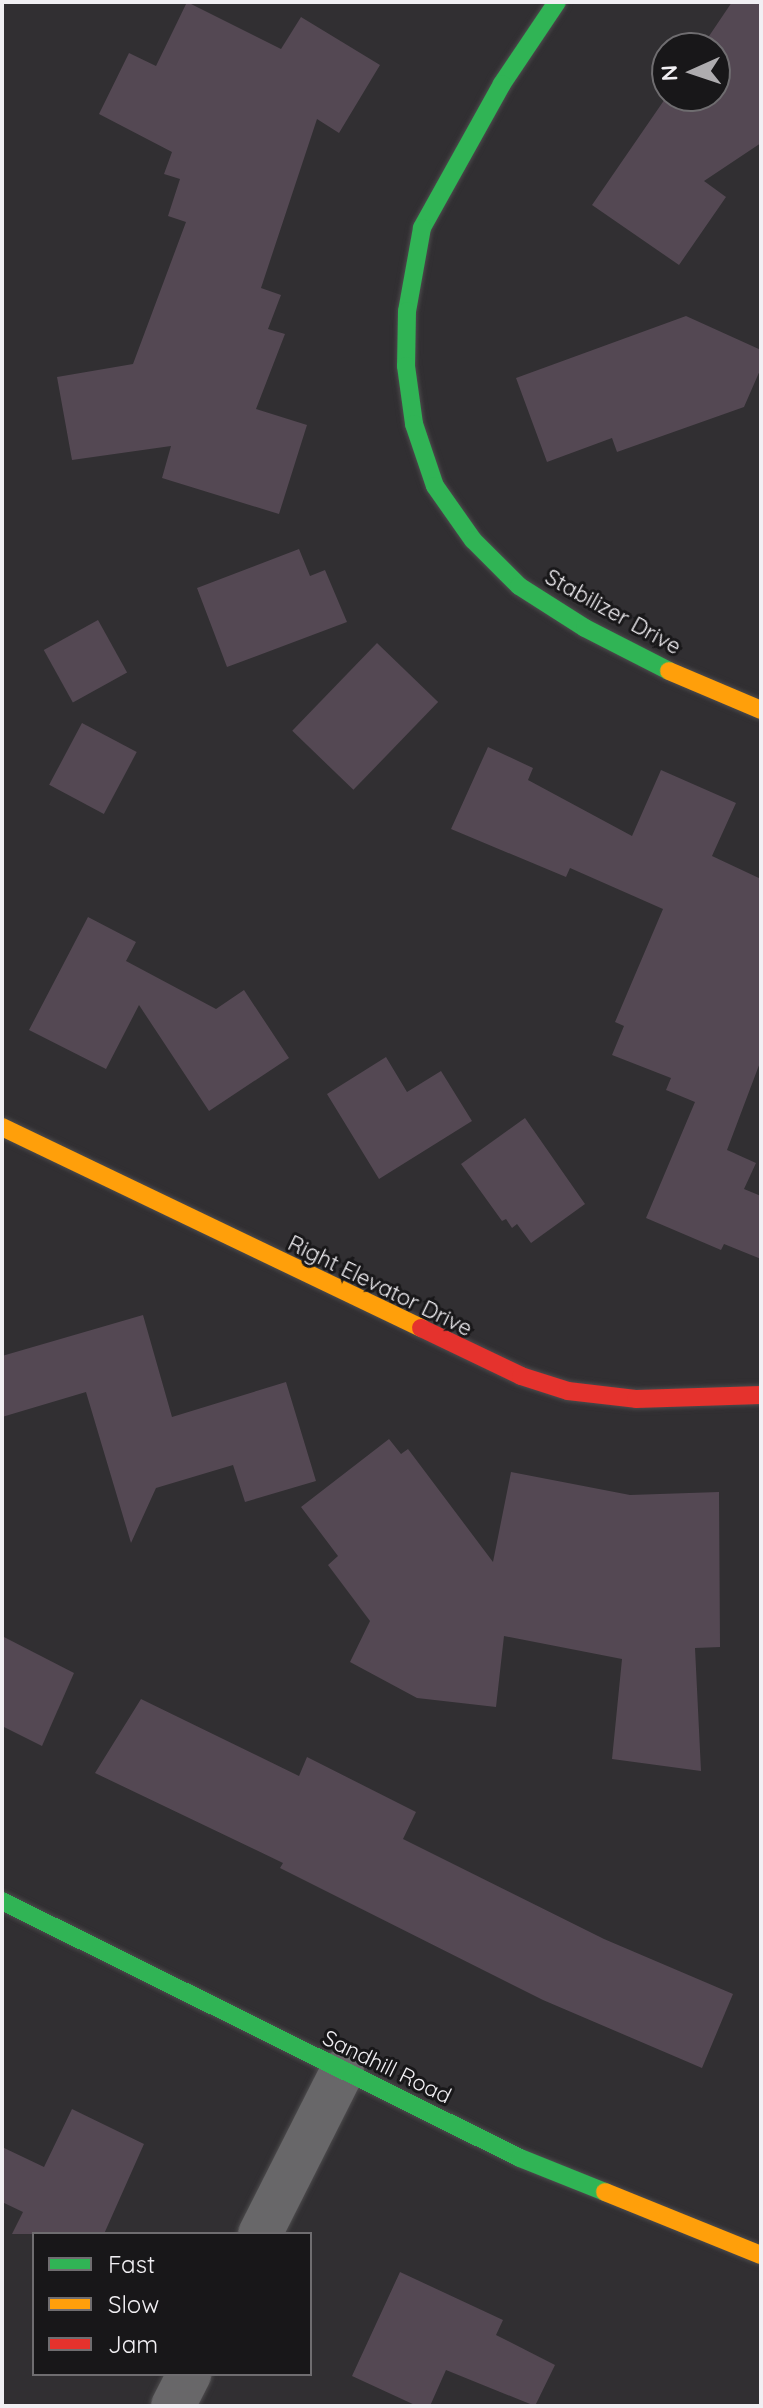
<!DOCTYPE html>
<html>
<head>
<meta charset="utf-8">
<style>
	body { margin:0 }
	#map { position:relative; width:763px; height:2408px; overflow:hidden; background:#312f32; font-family:Quicksand,sans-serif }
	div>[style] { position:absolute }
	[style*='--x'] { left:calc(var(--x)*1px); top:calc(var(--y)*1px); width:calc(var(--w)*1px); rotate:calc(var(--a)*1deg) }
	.building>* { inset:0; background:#544853; transform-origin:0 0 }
	.roads { filter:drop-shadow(0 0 2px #4d4b4d) drop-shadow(0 0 2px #4d4b4d) }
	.street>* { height:44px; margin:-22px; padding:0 22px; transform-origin:22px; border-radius:22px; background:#686769 }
	.fast>* { height:18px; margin:-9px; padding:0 9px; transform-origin:9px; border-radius:9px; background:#30b455 }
	.slow>* { height:18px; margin:-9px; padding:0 9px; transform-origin:9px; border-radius:9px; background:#ff9f0a }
	.jam>* { height:18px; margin:-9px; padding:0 9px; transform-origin:9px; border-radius:9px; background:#e5322d }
	span { translate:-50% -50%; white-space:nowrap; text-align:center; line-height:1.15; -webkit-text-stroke:6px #181719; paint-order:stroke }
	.street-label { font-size:22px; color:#f1eff3 }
	.frame { position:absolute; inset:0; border:4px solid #f1eff3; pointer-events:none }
	.legend { position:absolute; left:32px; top:2232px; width:280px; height:144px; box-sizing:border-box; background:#181719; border:2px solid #6f6d70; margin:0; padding:10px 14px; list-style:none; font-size:24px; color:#f1eff3 }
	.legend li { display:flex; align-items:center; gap:16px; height:40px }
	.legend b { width:40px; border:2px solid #6f6d70 }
	.north { position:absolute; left:651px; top:32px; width:80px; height:80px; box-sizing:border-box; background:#181719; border:2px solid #6f6d70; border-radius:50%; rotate:267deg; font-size:22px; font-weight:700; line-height:32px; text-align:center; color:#f1eff3 }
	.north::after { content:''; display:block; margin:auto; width:28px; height:36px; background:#aeacaf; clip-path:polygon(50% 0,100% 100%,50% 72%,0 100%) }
</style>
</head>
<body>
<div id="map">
	<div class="building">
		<div style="clip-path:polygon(187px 2px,281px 49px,301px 17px,380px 65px,339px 133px,317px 119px,261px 288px,281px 295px,268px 329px,285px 334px,256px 409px,307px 425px,279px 514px,162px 478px,171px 446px,72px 460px,57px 377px,133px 364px,186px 222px,168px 216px,180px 179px,164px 174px,172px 152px,99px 114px,129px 53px,156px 66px)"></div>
		<div style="clip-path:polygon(732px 2px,761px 2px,761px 143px,704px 181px,726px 197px,679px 265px,592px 205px,667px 96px,715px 96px,715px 48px,701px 48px)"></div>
		<div style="clip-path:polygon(686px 316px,761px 350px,761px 368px,744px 407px,617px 452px,612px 438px,547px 462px,516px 378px)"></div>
		<div style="clip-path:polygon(299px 549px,310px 576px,325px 570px,347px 622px,227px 667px,197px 588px)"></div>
		<div style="left:98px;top:620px;width:60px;height:62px;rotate:61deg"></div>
		<div style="left:377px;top:643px;width:85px;height:122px;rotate:44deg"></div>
		<div style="left:82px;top:723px;width:62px;height:70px;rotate:28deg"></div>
		<div style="clip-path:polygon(488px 747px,533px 768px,528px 780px,632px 836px,661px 770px,736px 803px,712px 856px,761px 879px,761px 1060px,727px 1150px,756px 1163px,744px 1189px,761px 1196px,761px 1259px,724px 1244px,721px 1250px,646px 1218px,695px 1102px,666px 1090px,671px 1078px,612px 1055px,624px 1026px,615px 1022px,663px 909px,570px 868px,566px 877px,451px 829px)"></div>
		<div style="clip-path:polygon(88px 917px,136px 942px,126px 961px,216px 1009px,244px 990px,289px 1058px,209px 1111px,139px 1005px,106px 1069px,29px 1030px)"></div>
		<div style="clip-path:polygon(386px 1057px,407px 1092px,441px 1071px,472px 1121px,379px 1179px,327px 1094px)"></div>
		<div style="clip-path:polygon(525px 1118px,585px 1204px,531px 1243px,517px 1224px,512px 1228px,506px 1219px,502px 1221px,461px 1164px)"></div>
		<div style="clip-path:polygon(143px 1315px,172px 1417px,286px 1382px,316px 1481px,245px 1502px,233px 1465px,156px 1488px,131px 1543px,86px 1392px,2px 1417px,2px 1356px)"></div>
		<div style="clip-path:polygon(389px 1439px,401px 1454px,408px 1449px,493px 1562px,511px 1472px,630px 1495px,719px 1492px,720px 1647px,695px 1648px,701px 1771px,612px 1759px,622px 1659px,504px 1636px,496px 1707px,417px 1698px,350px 1662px,370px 1621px,328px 1565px,338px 1556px,301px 1507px)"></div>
		<div style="clip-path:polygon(2px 1636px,74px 1673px,42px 1746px,2px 1726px)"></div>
		<div style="clip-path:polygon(141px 1699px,299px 1776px,307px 1757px,416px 1812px,403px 1839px,604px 1939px,733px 1994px,702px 2068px,543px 2000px,280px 1868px,283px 1863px,95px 1773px)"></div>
		<div style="clip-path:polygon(72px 2109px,144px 2144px,104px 2234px,12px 2234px,23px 2212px,2px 2202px,2px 2147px,44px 2167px)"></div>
		<div style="clip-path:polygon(400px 2272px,503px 2320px,496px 2335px,555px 2365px,535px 2406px,446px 2370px,430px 2406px,417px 2406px,352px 2376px)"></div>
	</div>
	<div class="roads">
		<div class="street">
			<div style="--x:260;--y:2234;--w:182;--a:-63.2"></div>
			<div style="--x:173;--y:2406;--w:36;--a:-63"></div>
		</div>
		<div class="fast">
			<div style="--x:557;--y:2;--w:99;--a:123.9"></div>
			<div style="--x:502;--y:84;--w:165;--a:119.1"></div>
			<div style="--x:422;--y:228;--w:84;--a:100.2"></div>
			<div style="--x:407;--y:311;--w:55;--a:91"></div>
			<div style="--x:406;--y:366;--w:59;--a:82.1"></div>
			<div style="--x:414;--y:424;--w:65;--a:71.3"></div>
			<div style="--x:435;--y:486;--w:66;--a:54.9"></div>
			<div style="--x:473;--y:540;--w:65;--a:45"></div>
			<div style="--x:519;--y:586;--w:78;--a:32.5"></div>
			<div style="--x:585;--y:628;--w:94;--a:27.1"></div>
			<div style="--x:2;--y:1901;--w:578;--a:26.39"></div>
			<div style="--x:520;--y:2158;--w:92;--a:21.8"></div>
		</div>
		<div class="slow">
			<div style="--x:669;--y:671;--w:100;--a:23"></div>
			<div style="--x:2;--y:1127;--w:465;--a:25.6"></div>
			<div style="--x:605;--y:2192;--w:168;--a:22"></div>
		</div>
		<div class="jam">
			<div style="--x:421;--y:1328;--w:111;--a:25.6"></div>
			<div style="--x:521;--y:1376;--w:49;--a:17.7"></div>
			<div style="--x:568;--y:1391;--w:68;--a:6.7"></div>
			<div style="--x:636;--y:1399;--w:125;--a:-1.8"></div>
		</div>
	</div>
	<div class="street-label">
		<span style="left:613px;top:612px;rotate:29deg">Stabilizer Drive</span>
		<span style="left:380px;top:1286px;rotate:26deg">Right Elevator Drive</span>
		<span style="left:387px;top:2067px;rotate:26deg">Sandhill Road</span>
	</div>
	<div class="frame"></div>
	<ul class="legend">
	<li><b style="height:10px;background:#30b455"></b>Fast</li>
	<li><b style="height:10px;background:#ff9f0a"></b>Slow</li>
	<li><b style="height:10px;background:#e5322d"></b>Jam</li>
	</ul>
	<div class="north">N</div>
</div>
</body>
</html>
